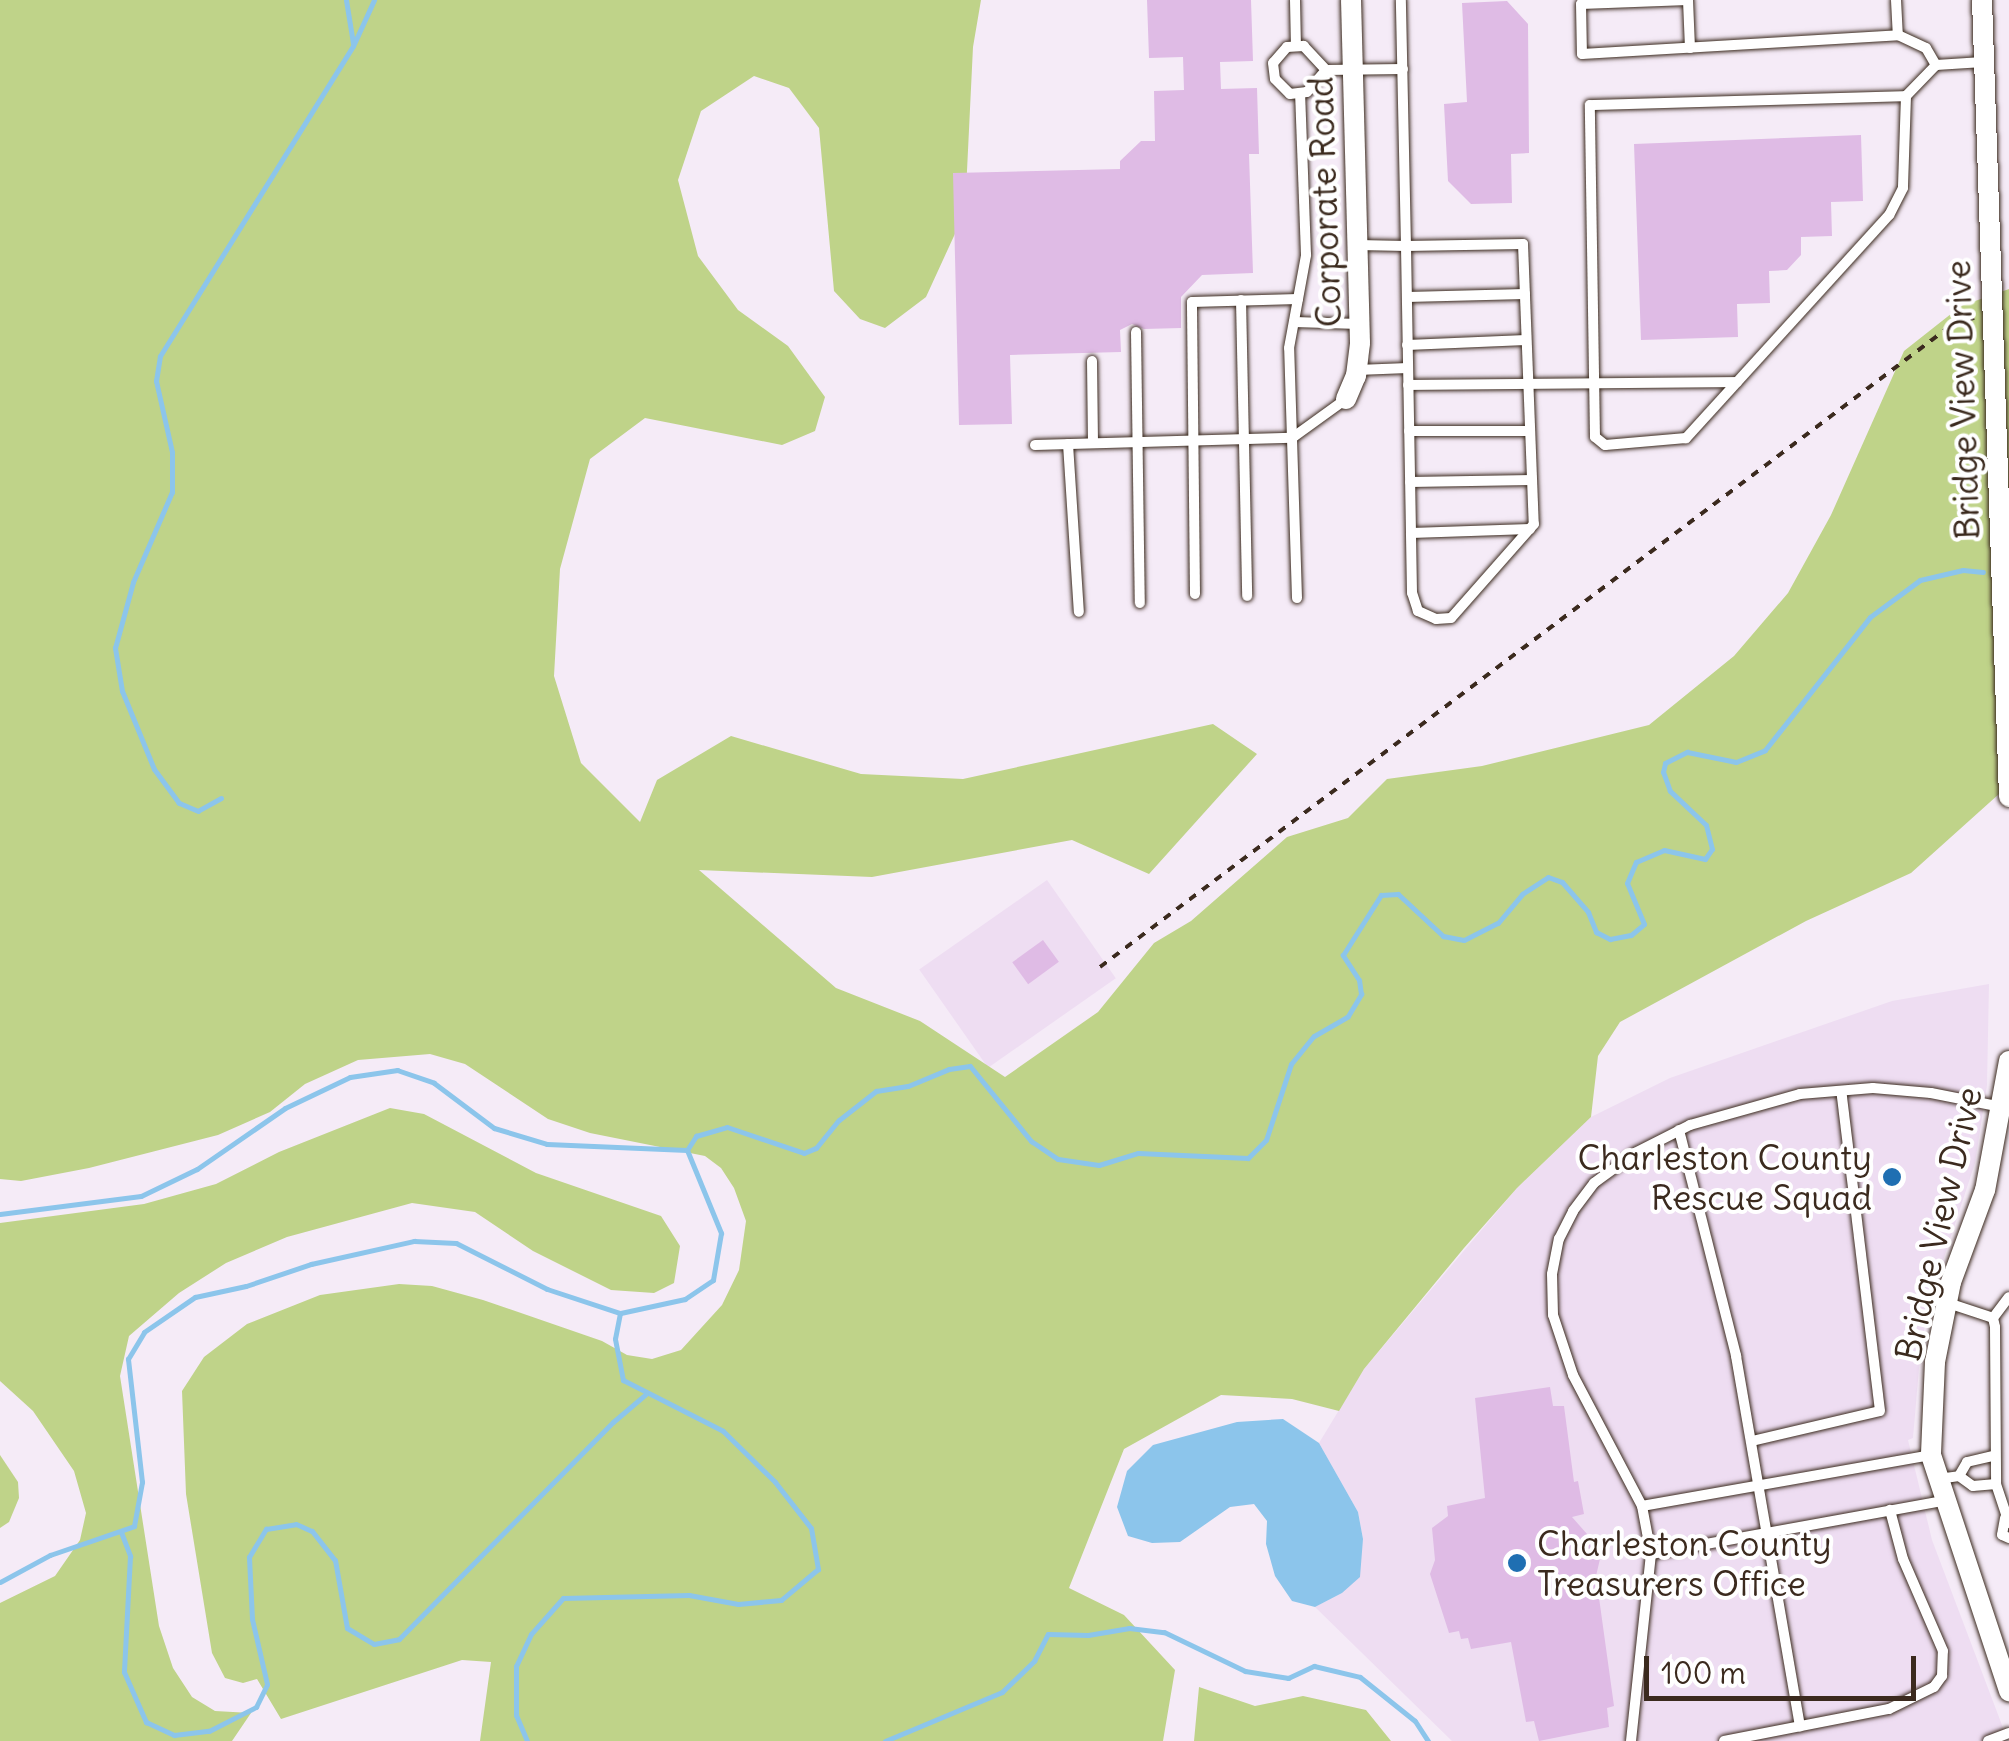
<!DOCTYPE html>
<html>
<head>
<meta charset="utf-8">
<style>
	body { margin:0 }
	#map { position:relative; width:2009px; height:1741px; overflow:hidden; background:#f5ebf7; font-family:Delius,sans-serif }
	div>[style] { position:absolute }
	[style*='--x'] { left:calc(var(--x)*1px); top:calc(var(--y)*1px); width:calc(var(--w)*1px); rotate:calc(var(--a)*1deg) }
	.built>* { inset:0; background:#eeddf2; transform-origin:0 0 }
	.green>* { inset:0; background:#bfd389 }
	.water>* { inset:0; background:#8cc5eb }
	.stream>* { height:5px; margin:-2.5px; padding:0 2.5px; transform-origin:2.5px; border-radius:2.5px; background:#8cc5eb }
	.building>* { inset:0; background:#dfbbe5; transform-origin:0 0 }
	.path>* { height:4px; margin-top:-2px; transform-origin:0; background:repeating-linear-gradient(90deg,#3b2a1e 0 8px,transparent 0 16px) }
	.roads { filter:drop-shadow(0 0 2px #3b2a1e) drop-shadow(0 0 2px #3b2a1e) }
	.lane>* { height:10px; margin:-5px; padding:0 5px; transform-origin:5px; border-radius:5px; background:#fff }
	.street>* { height:20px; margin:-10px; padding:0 10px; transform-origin:10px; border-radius:10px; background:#fff }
	.dots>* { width:28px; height:28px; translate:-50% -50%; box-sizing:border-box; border:5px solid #fff; border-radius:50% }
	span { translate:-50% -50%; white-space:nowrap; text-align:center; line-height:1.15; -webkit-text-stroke:8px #fff; paint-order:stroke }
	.street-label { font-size:35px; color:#3b2a1e }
	.poi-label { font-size:35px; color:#3b2a1e }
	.right { translate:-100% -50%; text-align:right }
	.left { translate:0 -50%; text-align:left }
	.scale { position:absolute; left:1644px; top:1656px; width:272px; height:45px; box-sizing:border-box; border:5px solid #3b2a1e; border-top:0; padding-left:12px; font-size:30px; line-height:35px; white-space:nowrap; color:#3b2a1e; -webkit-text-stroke:8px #fff; paint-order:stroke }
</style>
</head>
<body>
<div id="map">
	<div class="built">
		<div style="left:1047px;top:880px;width:120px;height:156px;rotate:55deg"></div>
		<div style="clip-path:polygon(1989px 984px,1987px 1085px,1975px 1163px,1931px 1297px,1921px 1345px,1913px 1438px,1908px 1440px,1932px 1540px,2008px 1741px,1452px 1741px,1315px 1607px,1342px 1593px,1363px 1539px,1358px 1512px,1319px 1443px,1364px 1369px,1517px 1188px,1591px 1117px,1670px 1078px,1892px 1001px)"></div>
	</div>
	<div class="green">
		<div style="clip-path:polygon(0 0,981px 0,973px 47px,965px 212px,926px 297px,885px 328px,860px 319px,834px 291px,819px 128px,789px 88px,754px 76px,701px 111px,678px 180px,698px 256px,738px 310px,788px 346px,825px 397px,815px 431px,782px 445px,645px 418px,590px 459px,560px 569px,554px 676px,581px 763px,640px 822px,657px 780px,731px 736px,861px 774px,963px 779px,1213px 724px,1257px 754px,1149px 874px,1072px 840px,872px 877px,699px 870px,836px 988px,920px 1021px,1005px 1077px,1098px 1012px,1154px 943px,1191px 921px,1287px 837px,1348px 818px,1387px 779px,1482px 766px,1649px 725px,1734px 656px,1788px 593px,1831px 515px,1904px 351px,1961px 306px,2009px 289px,2009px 785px,1911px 873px,1806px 921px,1620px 1022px,1598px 1056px,1591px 1117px,1517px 1188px,1464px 1248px,1364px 1369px,1339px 1411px,1292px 1399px,1221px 1395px,1124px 1449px,1069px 1588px,1124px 1615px,1175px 1670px,1163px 1741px,480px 1741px,491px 1662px,462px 1660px,281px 1719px,257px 1679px,243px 1683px,225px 1678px,212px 1653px,186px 1494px,182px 1391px,204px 1357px,247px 1324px,320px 1295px,399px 1284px,432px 1286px,483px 1300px,602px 1341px,627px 1355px,652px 1359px,681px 1350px,722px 1305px,739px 1270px,746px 1221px,734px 1188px,721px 1168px,705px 1156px,590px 1133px,548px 1119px,465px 1064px,430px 1054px,358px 1060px,305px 1084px,270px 1112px,218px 1135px,89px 1168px,21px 1181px,0 1179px)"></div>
		<div style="clip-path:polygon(390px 1108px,424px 1114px,536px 1173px,661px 1216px,680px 1246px,674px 1283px,654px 1293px,611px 1290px,533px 1251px,475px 1212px,412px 1203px,287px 1237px,226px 1263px,179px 1293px,129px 1336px,120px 1376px,159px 1626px,173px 1668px,192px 1697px,215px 1711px,251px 1713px,232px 1741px,0 1741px,0 1603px,55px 1576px,80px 1540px,86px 1513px,74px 1471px,33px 1411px,0 1381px,0 1223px,144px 1204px,216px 1184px,279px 1152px)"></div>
		<div style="clip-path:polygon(0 1455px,18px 1482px,19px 1498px,9px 1522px,0 1528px)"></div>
		<div style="clip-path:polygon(1199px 1687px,1255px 1706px,1303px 1696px,1366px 1710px,1391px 1741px,1194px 1741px)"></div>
	</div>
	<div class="water">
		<div style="clip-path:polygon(1283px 1419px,1319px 1443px,1358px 1512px,1363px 1539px,1360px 1577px,1342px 1593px,1315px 1607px,1292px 1601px,1275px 1576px,1266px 1544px,1267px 1521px,1254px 1504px,1230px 1507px,1180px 1542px,1152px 1543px,1128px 1536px,1117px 1507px,1127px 1471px,1153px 1445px,1237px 1422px)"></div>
	</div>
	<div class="stream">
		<div style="--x:346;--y:0;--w:44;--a:80.8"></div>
		<div style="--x:221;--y:798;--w:26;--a:151"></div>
		<div style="--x:198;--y:811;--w:21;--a:-157"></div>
		<div style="--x:179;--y:803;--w:42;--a:-126.3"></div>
		<div style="--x:154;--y:769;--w:84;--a:-112.3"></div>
		<div style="--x:122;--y:691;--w:44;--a:-99.2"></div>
		<div style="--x:115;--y:648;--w:68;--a:-74.7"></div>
		<div style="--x:133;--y:582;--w:98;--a:-66.6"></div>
		<div style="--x:172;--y:492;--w:40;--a:-90"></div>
		<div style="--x:172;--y:452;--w:73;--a:-102.7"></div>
		<div style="--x:156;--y:381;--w:25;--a:-81"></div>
		<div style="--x:160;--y:356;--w:365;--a:-58.1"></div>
		<div style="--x:353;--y:46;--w:51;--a:-65.5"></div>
		<div style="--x:687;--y:1150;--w:17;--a:-57"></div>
		<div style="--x:696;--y:1136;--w:32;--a:-16"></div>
		<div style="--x:727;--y:1127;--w:81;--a:18.7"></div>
		<div style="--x:804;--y:1153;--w:13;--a:-23"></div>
		<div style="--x:816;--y:1148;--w:36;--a:-51"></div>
		<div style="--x:839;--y:1120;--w:47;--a:-38.1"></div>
		<div style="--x:876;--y:1091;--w:32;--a:-9"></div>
		<div style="--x:908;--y:1086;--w:44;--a:-22.5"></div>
		<div style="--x:949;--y:1069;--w:21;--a:-8"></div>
		<div style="--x:970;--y:1066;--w:97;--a:50.9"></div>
		<div style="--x:1031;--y:1141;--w:32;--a:34"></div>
		<div style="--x:1058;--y:1159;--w:41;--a:8.3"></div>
		<div style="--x:1099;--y:1165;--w:41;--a:-17.1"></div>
		<div style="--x:1138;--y:1153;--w:110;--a:2.6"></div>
		<div style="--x:1248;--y:1158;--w:25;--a:-45"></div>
		<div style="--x:1266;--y:1140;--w:80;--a:-71.8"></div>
		<div style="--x:1291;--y:1064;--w:36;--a:-51"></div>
		<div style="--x:1314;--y:1036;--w:39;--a:-30"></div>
		<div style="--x:1348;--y:1016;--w:26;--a:-59"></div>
		<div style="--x:1361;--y:994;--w:14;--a:-98"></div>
		<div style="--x:1359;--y:980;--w:30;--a:-123"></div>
		<div style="--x:1343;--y:955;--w:71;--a:-57.7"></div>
		<div style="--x:1381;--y:895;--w:17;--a:-3"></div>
		<div style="--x:1398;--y:894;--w:62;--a:43"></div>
		<div style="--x:1443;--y:936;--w:21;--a:11"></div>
		<div style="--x:1464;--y:940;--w:38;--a:-27"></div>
		<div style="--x:1498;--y:923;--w:38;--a:-50"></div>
		<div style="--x:1522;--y:894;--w:31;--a:-33"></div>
		<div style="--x:1548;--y:877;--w:15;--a:20"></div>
		<div style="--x:1562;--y:882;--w:40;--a:49"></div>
		<div style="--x:1588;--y:912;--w:22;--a:68"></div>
		<div style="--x:1596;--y:932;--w:16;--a:27"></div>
		<div style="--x:1610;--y:939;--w:21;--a:-11"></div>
		<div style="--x:1631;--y:935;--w:17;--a:-40"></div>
		<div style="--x:1644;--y:924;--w:44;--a:-112.5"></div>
		<div style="--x:1627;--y:883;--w:23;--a:-67"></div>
		<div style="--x:1636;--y:862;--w:30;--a:-23"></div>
		<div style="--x:1664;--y:850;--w:42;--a:12.4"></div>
		<div style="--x:1705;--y:859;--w:12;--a:-55"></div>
		<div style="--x:1712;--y:849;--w:25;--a:-104"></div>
		<div style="--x:1706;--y:825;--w:50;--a:-136.6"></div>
		<div style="--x:1670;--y:791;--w:20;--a:-110"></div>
		<div style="--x:1663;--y:772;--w:9;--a:-77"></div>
		<div style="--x:1665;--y:763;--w:25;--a:-27"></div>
		<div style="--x:1687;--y:752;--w:50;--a:11.5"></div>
		<div style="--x:1736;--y:762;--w:31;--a:-22"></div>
		<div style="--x:1765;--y:750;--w:169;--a:-51.7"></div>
		<div style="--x:1870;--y:617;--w:62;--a:-36.5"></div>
		<div style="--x:1920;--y:580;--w:44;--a:-13.1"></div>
		<div style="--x:1963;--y:570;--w:20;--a:6"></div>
		<div style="--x:0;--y:1214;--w:142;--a:-7.3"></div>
		<div style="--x:141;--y:1196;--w:62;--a:-25.7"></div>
		<div style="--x:197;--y:1169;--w:107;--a:-34.7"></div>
		<div style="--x:285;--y:1108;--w:72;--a:-25.5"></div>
		<div style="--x:350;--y:1077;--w:48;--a:-8.5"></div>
		<div style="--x:397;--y:1070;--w:39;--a:19"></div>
		<div style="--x:434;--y:1083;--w:75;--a:36.9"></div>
		<div style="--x:494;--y:1128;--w:55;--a:16.8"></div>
		<div style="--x:547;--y:1144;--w:140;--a:2.5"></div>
		<div style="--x:687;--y:1150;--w:90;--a:67.7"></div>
		<div style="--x:721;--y:1233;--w:48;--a:99.7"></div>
		<div style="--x:713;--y:1280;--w:34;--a:146"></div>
		<div style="--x:685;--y:1299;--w:66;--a:167.8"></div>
		<div style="--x:620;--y:1313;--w:26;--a:101"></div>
		<div style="--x:615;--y:1339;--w:42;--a:79"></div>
		<div style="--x:623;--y:1380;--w:112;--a:27"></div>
		<div style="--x:723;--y:1431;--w:73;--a:44.4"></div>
		<div style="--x:775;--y:1482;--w:58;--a:52"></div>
		<div style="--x:811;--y:1528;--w:42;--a:80.3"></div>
		<div style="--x:818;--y:1569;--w:48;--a:140"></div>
		<div style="--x:781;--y:1600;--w:43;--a:174.7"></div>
		<div style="--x:738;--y:1604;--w:50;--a:-169.6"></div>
		<div style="--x:689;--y:1595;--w:126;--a:178.6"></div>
		<div style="--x:563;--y:1598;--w:48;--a:131.6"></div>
		<div style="--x:531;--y:1634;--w:35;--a:115"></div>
		<div style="--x:516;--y:1666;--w:49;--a:90"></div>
		<div style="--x:516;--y:1715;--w:28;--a:67"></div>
		<div style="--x:121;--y:1532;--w:26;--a:69"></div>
		<div style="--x:130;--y:1556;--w:116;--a:93"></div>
		<div style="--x:124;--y:1672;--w:55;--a:66.3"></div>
		<div style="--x:146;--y:1722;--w:31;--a:25"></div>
		<div style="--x:174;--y:1735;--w:35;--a:-7"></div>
		<div style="--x:209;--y:1731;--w:53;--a:-27.1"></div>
		<div style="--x:256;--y:1707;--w:25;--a:-64"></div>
		<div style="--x:267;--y:1684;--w:67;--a:-103"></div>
		<div style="--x:252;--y:1619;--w:62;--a:-92.8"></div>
		<div style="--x:249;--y:1557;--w:33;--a:-59"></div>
		<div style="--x:266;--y:1529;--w:30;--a:-9"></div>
		<div style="--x:296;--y:1524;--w:17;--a:24"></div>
		<div style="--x:312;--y:1531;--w:37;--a:52"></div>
		<div style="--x:335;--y:1560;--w:69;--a:80"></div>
		<div style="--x:347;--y:1628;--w:31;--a:31"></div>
		<div style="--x:374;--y:1644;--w:25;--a:-11"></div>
		<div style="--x:399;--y:1639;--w:305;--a:-45.4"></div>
		<div style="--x:613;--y:1422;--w:43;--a:-40.3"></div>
		<div style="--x:0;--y:1582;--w:57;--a:-28.4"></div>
		<div style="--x:50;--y:1555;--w:89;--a:-19"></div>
		<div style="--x:134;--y:1526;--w:45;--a:-79.7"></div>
		<div style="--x:142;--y:1482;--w:124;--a:-96.5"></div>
		<div style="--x:128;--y:1359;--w:31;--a:-59"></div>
		<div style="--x:144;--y:1332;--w:62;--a:-34.5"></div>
		<div style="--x:195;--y:1297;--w:52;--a:-12.2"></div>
		<div style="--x:246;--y:1286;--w:69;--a:-18.7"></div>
		<div style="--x:311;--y:1264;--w:106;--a:-12.6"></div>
		<div style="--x:414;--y:1241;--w:42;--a:2.7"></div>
		<div style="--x:456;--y:1243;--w:102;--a:26.8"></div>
		<div style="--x:547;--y:1289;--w:77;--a:18.2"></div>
		<div style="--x:885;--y:1741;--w:127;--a:-22.7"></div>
		<div style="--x:1002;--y:1692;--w:45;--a:-44.1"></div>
		<div style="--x:1034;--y:1661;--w:30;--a:-63"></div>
		<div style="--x:1048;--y:1634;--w:40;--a:1.4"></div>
		<div style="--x:1088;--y:1635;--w:42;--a:-9.7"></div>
		<div style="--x:1129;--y:1628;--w:35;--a:7"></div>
		<div style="--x:1164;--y:1632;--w:90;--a:25.7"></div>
		<div style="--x:1245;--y:1671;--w:44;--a:9.2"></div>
		<div style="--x:1288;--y:1678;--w:29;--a:-25"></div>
		<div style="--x:1314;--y:1666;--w:47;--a:13.4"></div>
		<div style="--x:1360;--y:1677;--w:70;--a:38.7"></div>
		<div style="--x:1415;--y:1721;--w:24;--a:57"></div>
	</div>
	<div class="building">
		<div style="clip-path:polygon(1147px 0,1251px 0,1253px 61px,1220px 62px,1221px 89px,1257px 88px,1259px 154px,1249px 154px,1253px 273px,1202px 275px,1181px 297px,1181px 328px,1144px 329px,1132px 324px,1120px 330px,1121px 352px,1010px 355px,1012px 424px,959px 425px,953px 173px,1120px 169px,1120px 161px,1141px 141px,1155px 141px,1154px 91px,1184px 90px,1183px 57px,1149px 58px)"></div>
		<div style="clip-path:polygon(1507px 1px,1528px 24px,1529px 153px,1511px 154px,1512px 203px,1471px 204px,1448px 181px,1444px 104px,1467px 102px,1462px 3px)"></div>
		<div style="clip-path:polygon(1861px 135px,1863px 201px,1831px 202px,1832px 236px,1801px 237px,1801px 255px,1787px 270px,1769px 271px,1770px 303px,1737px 304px,1738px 337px,1641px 340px,1634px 144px)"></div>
		<div style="left:1043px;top:940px;width:27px;height:38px;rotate:54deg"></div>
		<div style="clip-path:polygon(1550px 1387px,1553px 1406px,1564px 1406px,1574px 1482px,1578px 1481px,1584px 1514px,1572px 1517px,1595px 1543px,1600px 1559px,1596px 1576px,1614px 1706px,1607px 1708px,1609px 1727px,1539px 1741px,1534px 1721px,1526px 1722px,1511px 1642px,1471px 1649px,1468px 1638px,1461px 1639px,1459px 1631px,1449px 1633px,1430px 1574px,1435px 1560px,1432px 1528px,1448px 1516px,1447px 1506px,1485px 1498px,1475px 1398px)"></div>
	</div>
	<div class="path">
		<div style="--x:1100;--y:967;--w:1068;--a:-37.01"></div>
		<div style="--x:1953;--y:324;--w:22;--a:-16"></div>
	</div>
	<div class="roads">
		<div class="lane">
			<div style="--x:1295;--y:0;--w:46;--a:88.8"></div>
			<div style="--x:1896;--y:0;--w:35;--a:87"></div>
			<div style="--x:1898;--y:35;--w:31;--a:25"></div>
			<div style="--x:1926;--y:48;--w:20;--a:60"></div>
			<div style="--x:1690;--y:48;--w:48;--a:-92.4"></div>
			<div style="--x:1688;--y:0;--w:107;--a:177.9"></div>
			<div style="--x:1581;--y:4;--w:50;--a:88.9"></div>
			<div style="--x:1582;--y:54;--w:317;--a:-3.4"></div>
			<div style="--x:1326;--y:70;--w:33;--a:-133"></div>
			<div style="--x:1304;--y:46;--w:17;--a:177"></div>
			<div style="--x:1287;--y:47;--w:21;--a:131"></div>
			<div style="--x:1273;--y:63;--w:16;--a:83"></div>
			<div style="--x:1275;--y:79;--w:21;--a:45"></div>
			<div style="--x:1290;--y:94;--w:17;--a:-7"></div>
			<div style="--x:1307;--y:92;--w:29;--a:-49"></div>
			<div style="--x:1326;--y:70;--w:77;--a:-0.7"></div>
			<div style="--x:1906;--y:96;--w:92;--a:91.9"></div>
			<div style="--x:1903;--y:188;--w:30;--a:117"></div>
			<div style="--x:1889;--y:215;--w:302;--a:132.3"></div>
			<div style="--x:1686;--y:438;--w:81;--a:175.1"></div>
			<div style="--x:1605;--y:445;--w:13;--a:-141"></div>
			<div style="--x:1595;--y:437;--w:332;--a:-90.9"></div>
			<div style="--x:1590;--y:105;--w:316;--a:-1.6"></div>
			<div style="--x:1906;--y:96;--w:43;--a:-45.9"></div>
			<div style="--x:1936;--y:65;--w:47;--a:-3.7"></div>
			<div style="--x:1358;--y:245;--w:48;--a:1.2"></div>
			<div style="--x:1406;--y:246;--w:117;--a:-1"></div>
			<div style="--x:1523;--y:244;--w:280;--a:87.8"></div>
			<div style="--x:1534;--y:524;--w:125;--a:131.4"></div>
			<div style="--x:1451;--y:618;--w:15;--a:176"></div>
			<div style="--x:1436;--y:619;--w:20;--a:-156"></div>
			<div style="--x:1418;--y:611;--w:19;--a:-108"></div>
			<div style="--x:1412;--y:593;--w:60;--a:-91"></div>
			<div style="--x:1411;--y:533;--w:287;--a:-91"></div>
			<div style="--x:1406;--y:246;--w:246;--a:-91.2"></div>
			<div style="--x:1407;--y:297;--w:118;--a:-1.5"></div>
			<div style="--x:1241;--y:300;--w:296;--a:88.8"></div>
			<div style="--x:1294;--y:322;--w:65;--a:1.8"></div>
			<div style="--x:1136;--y:332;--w:271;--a:89.2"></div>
			<div style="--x:1407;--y:345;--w:119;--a:-2.4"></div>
			<div style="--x:1092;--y:361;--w:82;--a:89.3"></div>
			<div style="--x:1357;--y:370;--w:51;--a:-2.2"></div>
			<div style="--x:1408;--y:385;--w:329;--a:-0.5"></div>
			<div style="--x:1409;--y:431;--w:121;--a:0"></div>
			<div style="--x:1068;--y:444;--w:168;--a:86.3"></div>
			<div style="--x:1035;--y:445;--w:257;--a:-1.6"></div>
			<div style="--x:1292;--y:438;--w:67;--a:-35.8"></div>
			<div style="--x:1410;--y:482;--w:122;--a:-0.9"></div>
			<div style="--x:1411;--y:533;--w:119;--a:-1.9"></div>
			<div style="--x:1195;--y:594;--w:292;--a:-90.6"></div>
			<div style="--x:1192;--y:302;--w:106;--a:-1.6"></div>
			<div style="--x:1297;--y:598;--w:250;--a:-91.8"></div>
			<div style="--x:1289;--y:348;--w:95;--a:-79.6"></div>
			<div style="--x:1306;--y:255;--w:162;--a:-92.1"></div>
			<div style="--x:1679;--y:1130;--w:233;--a:75.8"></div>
			<div style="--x:1736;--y:1356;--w:376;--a:80.2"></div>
			<div style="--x:1948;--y:1303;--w:47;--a:18.4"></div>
			<div style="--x:1993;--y:1318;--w:9;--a:77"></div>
			<div style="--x:1995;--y:1327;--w:157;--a:89.6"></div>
			<div style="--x:1996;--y:1484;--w:41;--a:71.6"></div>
			<div style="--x:1993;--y:1318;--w:26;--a:-53"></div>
			<div style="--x:1752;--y:1441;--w:131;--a:-13.2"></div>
			<div style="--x:1880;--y:1411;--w:322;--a:-96.9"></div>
			<div style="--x:1959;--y:1476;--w:16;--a:-60"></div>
			<div style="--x:1967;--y:1462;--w:28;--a:-13"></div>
			<div style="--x:1938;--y:1479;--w:21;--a:-8"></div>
			<div style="--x:1959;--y:1476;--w:17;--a:36"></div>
			<div style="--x:1973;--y:1486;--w:23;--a:-5"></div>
			<div style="--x:1642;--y:1506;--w:293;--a:-10"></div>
			<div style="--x:2005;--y:1518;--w:17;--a:100"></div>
			<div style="--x:2002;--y:1535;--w:8;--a:23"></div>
			<div style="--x:1651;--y:1554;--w:297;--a:-10.3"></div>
			<div style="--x:1631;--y:1741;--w:188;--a:-83.9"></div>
			<div style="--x:1651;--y:1554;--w:49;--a:-100.6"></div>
			<div style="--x:1642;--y:1506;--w:148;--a:-117.8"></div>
			<div style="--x:1573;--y:1375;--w:63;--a:-108.4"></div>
			<div style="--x:1553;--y:1315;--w:41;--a:-91.4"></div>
			<div style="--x:1552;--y:1274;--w:36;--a:-79"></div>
			<div style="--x:1559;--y:1239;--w:31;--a:-63"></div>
			<div style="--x:1573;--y:1211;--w:35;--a:-53"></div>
			<div style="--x:1594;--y:1183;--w:51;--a:-36.2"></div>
			<div style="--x:1635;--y:1153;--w:62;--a:-27"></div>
			<div style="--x:1690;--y:1125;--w:114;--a:-15.7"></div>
			<div style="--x:1800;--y:1094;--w:73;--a:-4.7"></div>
			<div style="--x:1873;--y:1088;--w:58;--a:4.9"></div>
			<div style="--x:1931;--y:1093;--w:72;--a:11.2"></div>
			<div style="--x:1724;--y:1741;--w:168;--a:-11"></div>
			<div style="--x:1889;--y:1709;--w:50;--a:-26.1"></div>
			<div style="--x:1934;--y:1687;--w:14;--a:-54"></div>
			<div style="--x:1942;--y:1676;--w:25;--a:-88"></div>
			<div style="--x:1943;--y:1651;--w:100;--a:-113.5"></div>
			<div style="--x:1903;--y:1559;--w:51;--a:-104.9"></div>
			<div style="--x:1988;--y:1741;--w:22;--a:-21"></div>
		</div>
		<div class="street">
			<div style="--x:1982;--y:0;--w:797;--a:88.06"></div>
			<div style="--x:1346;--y:399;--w:25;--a:-67"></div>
			<div style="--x:1356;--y:376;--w:33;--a:-83"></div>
			<div style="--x:1360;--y:343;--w:343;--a:-91.5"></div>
			<div style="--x:2009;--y:1061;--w:131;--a:100.5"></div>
			<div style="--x:1985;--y:1190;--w:98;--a:110.3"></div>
			<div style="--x:1951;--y:1282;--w:82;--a:101.3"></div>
			<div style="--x:1935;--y:1362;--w:93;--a:92.5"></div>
			<div style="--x:1931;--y:1455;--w:249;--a:71.7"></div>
		</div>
	</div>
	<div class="dots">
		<div style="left:1892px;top:1177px;background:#1f6fb2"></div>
		<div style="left:1517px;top:1563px;background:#1f6fb2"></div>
	</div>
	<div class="street-label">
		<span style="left:1324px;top:202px;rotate:-92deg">Corporate Road</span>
		<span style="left:1962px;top:400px;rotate:-92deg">Bridge View Drive</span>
		<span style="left:1938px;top:1224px;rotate:-77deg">Bridge View Drive</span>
	</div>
	<div class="poi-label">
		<span class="right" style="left:1872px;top:1177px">Charleston County<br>Rescue Squad</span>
		<span class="left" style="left:1537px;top:1563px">Charleston County<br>Treasurers Office</span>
	</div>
	<div class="scale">100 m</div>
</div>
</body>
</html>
